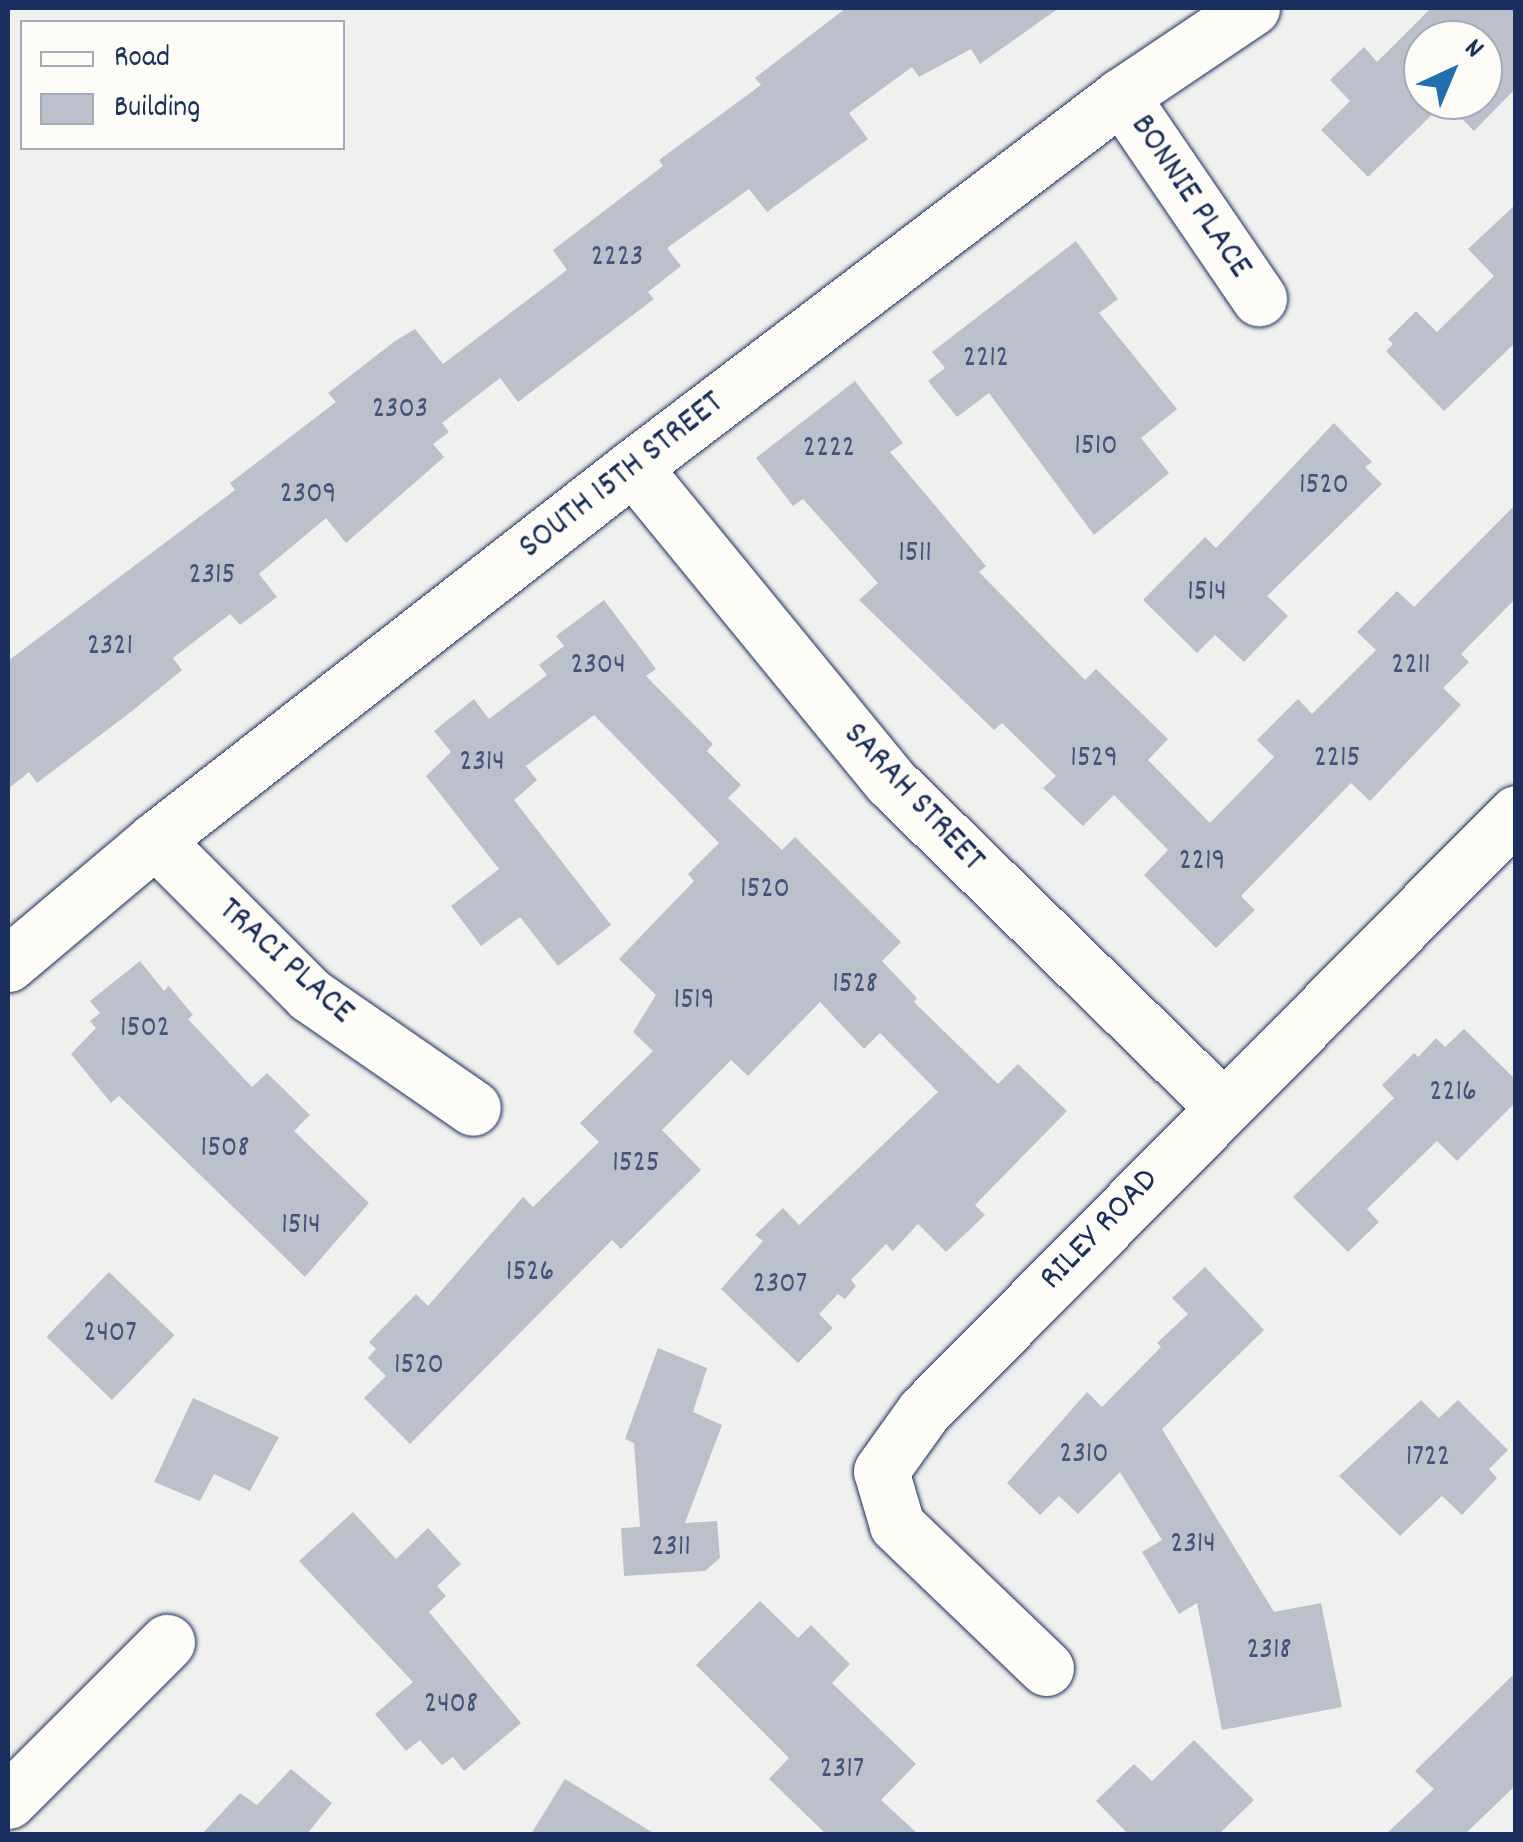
<!DOCTYPE html>
<html>
<head>
<meta charset="utf-8">
<style>
	body { margin:0 }
	#map { position:relative; width:1523px; height:1842px; overflow:hidden; background:#f0f0ee; font-family:Dekko,sans-serif }
	div>[style] { position:absolute }
	[style*='--x'] { left:calc(var(--x)*1px); top:calc(var(--y)*1px); width:calc(var(--w)*1px); rotate:calc(var(--a)*1deg) }
	.building>* { inset:0; background:#bbc0ca; transform-origin:0 0 }
	.roads { filter:drop-shadow(0 0 2px #1b2f5e) drop-shadow(0 0 2px #1b2f5e) }
	.minor>* { height:55px; margin:-27.5px; padding:0 27.5px; transform-origin:27.5px; border-radius:27.5px; background:#fdfcf7 }
	span { translate:-50% -50%; white-space:nowrap; text-align:center; line-height:1.15; -webkit-text-stroke:9px #fdfcf7; paint-order:stroke }
	.number-label { font-size:30px; color:#435379 }
	.number-label span { -webkit-text-stroke-width:0 }
	.street-label { font-size:35px; color:#1b2f5e }
	.frame { position:absolute; inset:0; border:10px solid #1b2f5e; pointer-events:none }
	.legend { position:absolute; left:20px; top:20px; width:325px; height:130px; box-sizing:border-box; background:#fdfcf7; border:2px solid #a3aaba; margin:0; padding:12px 18px; list-style:none; font-size:30px; color:#1b2f5e }
	.legend li { display:flex; align-items:center; gap:20px; height:50px }
	.legend b { width:50px; border:2px solid #a3aaba }
	.north { position:absolute; left:1403px; top:20px; width:100px; height:100px; box-sizing:border-box; background:#fdfcf7; border:2px solid #a3aaba; border-radius:50%; rotate:44deg; font-size:28px; font-weight:700; line-height:40px; text-align:center; color:#1b2f5e }
	.north::after { content:''; display:block; margin:auto; width:35px; height:45px; background:#1f6fb2; clip-path:polygon(50% 0,100% 100%,50% 72%,0 100%) }
</style>
</head>
<body>
<div id="map">
	<div class="building">
		<div style="clip-path:polygon(846px 8px,1059px 8px,980px 64px,971px 49px,919px 77px,912px 67px,849px 113px,868px 139px,767px 212px,749px 189px,667px 248px,681px 266px,648px 292px,654px 299px,518px 402px,500px 378px,442px 423px,449px 432px,433px 444px,444px 457px,346px 543px,326px 518px,259px 574px,277px 597px,240px 625px,230px 614px,173px 658px,182px 670px,132px 711px,37px 783px,29px 772px,8px 789px,8px 661px,235px 490px,230px 483px,336px 402px,328px 393px,395px 341px,415px 329px,443px 364px,567px 270px,553px 250px,663px 166px,659px 160px,761px 85px,755px 78px)"></div>
		<div style="clip-path:polygon(evenodd,1431px 8px,1516px 8px,1516px 88px,1474px 131px,1445px 102px,1368px 177px,1321px 130px,1350px 101px,1330px 80px,1364px 47px,1377px 62px,1431px 8px,1423px 40px,1483px 40px,1483px 100px,1423px 100px,1423px 40px)"></div>
		<div style="clip-path:polygon(1516px 204px,1516px 342px,1444px 411px,1386px 351px,1393px 344px,1388px 339px,1416px 311px,1437px 332px,1494px 276px,1468px 249px)"></div>
		<div style="clip-path:polygon(1076px 241px,1118px 299px,1099px 313px,1177px 409px,1141px 438px,1169px 473px,1094px 535px,989px 393px,957px 417px,928px 381px,945px 368px,932px 352px)"></div>
		<div style="clip-path:polygon(855px 381px,903px 443px,890px 452px,986px 566px,979px 572px,1085px 680px,1096px 669px,1168px 739px,1148px 760px,1210px 823px,1274px 757px,1257px 740px,1298px 699px,1312px 714px,1376px 650px,1357px 632px,1397px 591px,1414px 607px,1516px 504px,1516px 598px,1461px 654px,1469px 662px,1443px 688px,1461px 705px,1370px 801px,1351px 783px,1241px 896px,1255px 910px,1216px 948px,1144px 875px,1168px 850px,1114px 795px,1083px 826px,1043px 788px,1056px 776px,1002px 723px,994px 730px,859px 600px,878px 583px,803px 499px,793px 506px,756px 458px)"></div>
		<div style="clip-path:polygon(1334px 423px,1372px 462px,1365px 467px,1382px 484px,1267px 596px,1288px 616px,1244px 662px,1215px 635px,1197px 653px,1143px 600px,1205px 537px,1216px 548px)"></div>
		<div style="clip-path:polygon(604px 600px,656px 669px,646px 676px,713px 744px,707px 751px,741px 785px,728px 798px,782px 850px,795px 837px,901px 942px,882px 961px,917px 998px,914px 1002px,998px 1084px,1018px 1064px,1067px 1111px,975px 1205px,985px 1215px,946px 1252px,918px 1224px,893px 1251px,886px 1244px,851px 1280px,856px 1286px,845px 1299px,838px 1294px,819px 1314px,833px 1328px,798px 1363px,721px 1289px,763px 1241px,755px 1235px,783px 1208px,799px 1225px,938px 1092px,880px 1033px,864px 1049px,820px 1002px,748px 1076px,731px 1060px,662px 1130px,701px 1170px,621px 1249px,612px 1240px,410px 1444px,364px 1398px,386px 1376px,368px 1358px,376px 1349px,369px 1342px,416px 1294px,428px 1306px,523px 1197px,533px 1207px,599px 1142px,580px 1123px,653px 1051px,633px 1032px,656px 995px,619px 959px,694px 881px,688px 874px,719px 843px,594px 715px,526px 766px,537px 780px,514px 800px,611px 925px,558px 966px,520px 917px,481px 946px,451px 906px,499px 869px,426px 776px,451px 752px,434px 731px,474px 699px,489px 719px,547px 675px,539px 665px,564px 646px,556px 636px)"></div>
		<div style="clip-path:polygon(140px 961px,164px 991px,169px 986px,193px 1015px,188px 1019px,252px 1087px,267px 1073px,310px 1115px,294px 1131px,369px 1203px,305px 1277px,119px 1096px,111px 1103px,71px 1054px,96px 1028px,90px 1021px,100px 1013px,90px 1001px)"></div>
		<div style="clip-path:polygon(1464px 1029px,1516px 1080px,1516px 1102px,1457px 1161px,1437px 1141px,1367px 1209px,1379px 1222px,1348px 1252px,1293px 1197px,1394px 1098px,1382px 1085px,1414px 1053px,1418px 1057px,1436px 1038px,1445px 1047px)"></div>
		<div style="clip-path:polygon(1205px 1267px,1264px 1330px,1162px 1429px,1274px 1612px,1321px 1603px,1342px 1707px,1222px 1730px,1197px 1603px,1179px 1614px,1142px 1552px,1162px 1540px,1120px 1472px,1078px 1514px,1059px 1496px,1040px 1515px,1007px 1483px,1087px 1392px,1102px 1407px,1161px 1347px,1157px 1343px,1188px 1314px,1172px 1298px)"></div>
		<div style="left:109px;top:1272px;width:91px;height:90px;rotate:44deg"></div>
		<div style="clip-path:polygon(658px 1348px,707px 1368px,693px 1412px,722px 1425px,685px 1523px,717px 1521px,720px 1558px,705px 1571px,624px 1576px,621px 1528px,640px 1527px,634px 1443px,625px 1439px)"></div>
		<div style="clip-path:polygon(193px 1398px,279px 1437px,250px 1491px,214px 1474px,200px 1501px,154px 1482px)"></div>
		<div style="clip-path:polygon(1421px 1400px,1439px 1418px,1458px 1400px,1508px 1450px,1489px 1469px,1497px 1478px,1462px 1515px,1442px 1496px,1400px 1536px,1339px 1476px)"></div>
		<div style="clip-path:polygon(353px 1512px,396px 1559px,428px 1528px,461px 1564px,437px 1586px,446px 1596px,429px 1612px,521px 1723px,464px 1771px,453px 1757px,442px 1765px,420px 1740px,406px 1751px,375px 1714px,413px 1682px,299px 1561px)"></div>
		<div style="clip-path:polygon(760px 1601px,798px 1638px,811px 1625px,850px 1664px,832px 1683px,916px 1764px,881px 1800px,918px 1834px,826px 1834px,769px 1779px,789px 1758px,696px 1665px)"></div>
		<div style="clip-path:polygon(1516px 1672px,1516px 1785px,1465px 1834px,1386px 1834px,1434px 1789px,1415px 1771px)"></div>
		<div style="clip-path:polygon(1194px 1740px,1254px 1800px,1219px 1834px,1128px 1834px,1096px 1801px,1134px 1764px,1152px 1781px)"></div>
		<div style="clip-path:polygon(291px 1769px,332px 1803px,307px 1834px,202px 1834px,240px 1793px,257px 1805px)"></div>
		<div style="clip-path:polygon(565px 1779px,655px 1834px,531px 1834px)"></div>
	</div>
	<div class="roads">
		<div class="minor">
			<div style="--x:1121;--y:96;--w:245;--a:55.7"></div>
			<div style="--x:633;--y:467;--w:407;--a:50.7"></div>
			<div style="--x:891;--y:782;--w:462;--a:44.4"></div>
			<div style="--x:155;--y:840;--w:219;--a:45"></div>
			<div style="--x:310;--y:995;--w:198;--a:34.7"></div>
			<div style="--x:8;--y:964;--w:192;--a:-40.1"></div>
			<div style="--x:155;--y:840;--w:606;--a:-37.97"></div>
			<div style="--x:633;--y:467;--w:613;--a:-37.24"></div>
			<div style="--x:1121;--y:96;--w:158;--a:-33.9"></div>
			<div style="--x:1046;--y:1668;--w:207;--a:-136.2"></div>
			<div style="--x:897;--y:1525;--w:56;--a:-106.5"></div>
			<div style="--x:881;--y:1471;--w:74;--a:-54.4"></div>
			<div style="--x:924;--y:1411;--w:841;--a:-45.29"></div>
			<div style="--x:8;--y:1801;--w:225;--a:-45"></div>
		</div>
	</div>
	<div class="number-label">
		<span style="left:617px;top:259px">2223</span>
		<span style="left:986px;top:360px">2212</span>
		<span style="left:400px;top:411px">2303</span>
		<span style="left:1096px;top:448px">1510</span>
		<span style="left:829px;top:450px">2222</span>
		<span style="left:1324px;top:487px">1520</span>
		<span style="left:308px;top:496px">2309</span>
		<span style="left:915px;top:555px">1511</span>
		<span style="left:212px;top:577px">2315</span>
		<span style="left:1207px;top:594px">1514</span>
		<span style="left:110px;top:648px">2321</span>
		<span style="left:598px;top:667px">2304</span>
		<span style="left:1411px;top:667px">2211</span>
		<span style="left:1094px;top:760px">1529</span>
		<span style="left:1337px;top:760px">2215</span>
		<span style="left:482px;top:764px">2314</span>
		<span style="left:1202px;top:863px">2219</span>
		<span style="left:765px;top:891px">1520</span>
		<span style="left:855px;top:986px">1528</span>
		<span style="left:694px;top:1002px">1519</span>
		<span style="left:145px;top:1030px">1502</span>
		<span style="left:1453px;top:1094px">2216</span>
		<span style="left:225px;top:1150px">1508</span>
		<span style="left:636px;top:1165px">1525</span>
		<span style="left:301px;top:1227px">1514</span>
		<span style="left:530px;top:1274px">1526</span>
		<span style="left:780px;top:1286px">2307</span>
		<span style="left:110px;top:1335px">2407</span>
		<span style="left:419px;top:1367px">1520</span>
		<span style="left:1084px;top:1456px">2310</span>
		<span style="left:1428px;top:1459px">1722</span>
		<span style="left:1193px;top:1546px">2314</span>
		<span style="left:671px;top:1549px">2311</span>
		<span style="left:1269px;top:1652px">2318</span>
		<span style="left:451px;top:1706px">2408</span>
		<span style="left:842px;top:1771px">2317</span>
	</div>
	<div class="street-label">
		<span style="left:1190px;top:197px;rotate:56deg">BONNIE PLACE</span>
		<span style="left:622px;top:476px;rotate:-38deg">SOUTH 15TH STREET</span>
		<span style="left:913px;top:798px;rotate:47deg">SARAH STREET</span>
		<span style="left:285px;top:962px;rotate:42deg">TRACI PLACE</span>
		<span style="left:1100px;top:1230px;rotate:-46deg">RILEY ROAD</span>
	</div>
	<div class="frame"></div>
	<ul class="legend">
	<li><b style="height:12px;background:#fdfcf7"></b>Road</li>
	<li><b style="height:28px;background:#bbc0ca"></b>Building</li>
	</ul>
	<div class="north">N</div>
</div>
</body>
</html>
